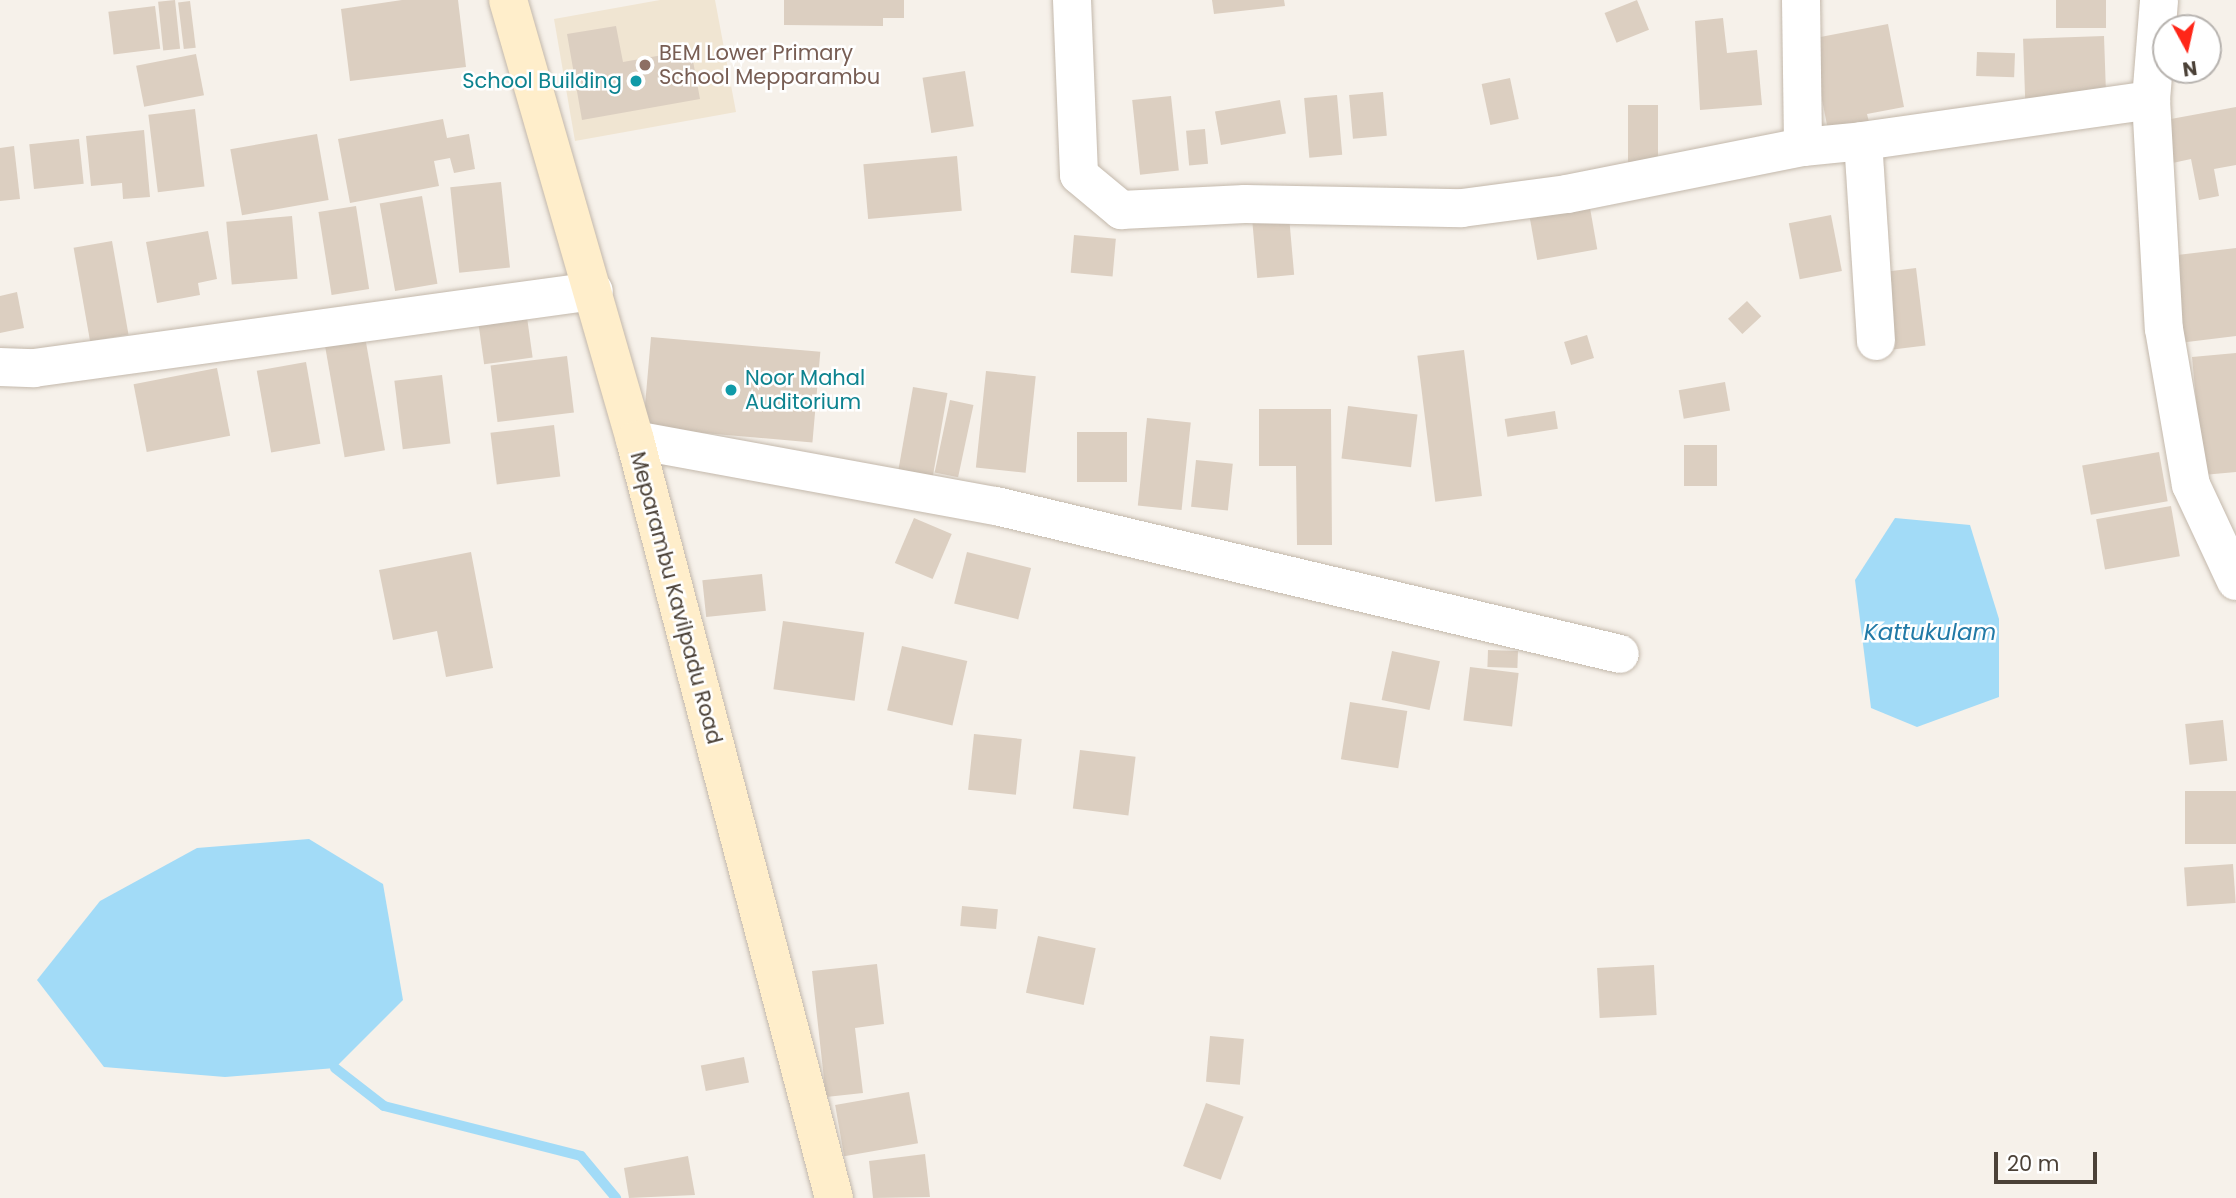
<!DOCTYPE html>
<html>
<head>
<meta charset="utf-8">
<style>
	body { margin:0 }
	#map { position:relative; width:2236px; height:1198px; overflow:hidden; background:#f6f1ea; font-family:Poppins,sans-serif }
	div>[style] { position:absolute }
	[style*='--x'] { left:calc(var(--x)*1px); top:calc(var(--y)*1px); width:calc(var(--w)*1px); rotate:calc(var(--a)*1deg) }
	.education>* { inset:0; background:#f0e5d2 }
	.water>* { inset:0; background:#a2dbf7 }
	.stream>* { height:10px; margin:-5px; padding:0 5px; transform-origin:5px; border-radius:5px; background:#a2dbf7 }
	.building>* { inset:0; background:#dccfc1; transform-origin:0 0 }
	.roads { filter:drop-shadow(0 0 2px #c3b8ab) drop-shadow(0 0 2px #c3b8ab) }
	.minor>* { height:38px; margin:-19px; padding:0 19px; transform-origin:19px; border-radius:19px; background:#fff }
	.secondary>* { height:38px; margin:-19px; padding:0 19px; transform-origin:19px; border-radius:19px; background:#ffeecb }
	.dots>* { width:19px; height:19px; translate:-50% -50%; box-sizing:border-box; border:4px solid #fff; border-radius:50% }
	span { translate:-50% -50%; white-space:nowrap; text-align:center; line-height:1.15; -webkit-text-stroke:5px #fff; paint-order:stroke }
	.education-label { font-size:21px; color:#785e54 }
	.left { translate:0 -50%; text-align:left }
	.culture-label { font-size:21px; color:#0d838f }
	.right { translate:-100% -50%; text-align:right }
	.street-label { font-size:21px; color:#4b4137 }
	.water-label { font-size:23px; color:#227aa7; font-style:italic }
	.north { position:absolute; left:2152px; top:14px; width:70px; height:70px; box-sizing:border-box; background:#fff; border:2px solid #b7b3af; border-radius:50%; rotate:172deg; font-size:19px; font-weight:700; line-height:28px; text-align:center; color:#4b4137 }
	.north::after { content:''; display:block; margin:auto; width:24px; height:32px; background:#ff2618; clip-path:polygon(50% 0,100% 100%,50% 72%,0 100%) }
	.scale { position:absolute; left:1994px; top:1152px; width:103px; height:32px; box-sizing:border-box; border:4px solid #4b4137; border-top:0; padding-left:9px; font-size:21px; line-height:24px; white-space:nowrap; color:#4b4137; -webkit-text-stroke:5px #fff; paint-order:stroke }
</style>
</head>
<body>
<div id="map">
	<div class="education">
		<div style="clip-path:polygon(660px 0,715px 0,736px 112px,575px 141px,554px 19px)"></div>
	</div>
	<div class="water">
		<div style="clip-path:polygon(1895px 518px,1970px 525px,1999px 619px,1999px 697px,1917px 727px,1871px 708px,1855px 580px)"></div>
		<div style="clip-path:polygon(309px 839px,383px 884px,403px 1000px,335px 1068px,225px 1077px,104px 1067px,37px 980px,100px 901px,197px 848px)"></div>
	</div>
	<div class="stream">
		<div style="--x:335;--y:1068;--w:62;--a:37.8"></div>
		<div style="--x:384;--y:1106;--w:203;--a:14.2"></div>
		<div style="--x:581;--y:1156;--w:55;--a:50.2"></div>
	</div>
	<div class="building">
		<div style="left:175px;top:0;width:49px;height:17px;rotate:84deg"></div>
		<div style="clip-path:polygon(402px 0,458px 0,466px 67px,350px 81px,341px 9px)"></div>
		<div style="clip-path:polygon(784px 0,904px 0,904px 18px,883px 18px,883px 26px,784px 25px)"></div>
		<div style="clip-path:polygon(1212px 0,1284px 0,1285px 6px,1214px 14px)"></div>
		<div style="left:1637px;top:0;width:32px;height:35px;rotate:68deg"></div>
		<div style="left:2056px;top:0;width:50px;height:28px"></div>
		<div style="left:190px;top:1px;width:47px;height:12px;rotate:83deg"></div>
		<div style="left:155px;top:6px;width:43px;height:47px;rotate:83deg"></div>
		<div style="clip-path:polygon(1723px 18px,1727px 53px,1757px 50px,1762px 105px,1700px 110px,1695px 21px)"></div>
		<div style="clip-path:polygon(1888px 24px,1904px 107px,1867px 114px,1869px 122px,1828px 130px,1810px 39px)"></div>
		<div style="clip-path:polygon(616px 26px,623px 62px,691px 50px,700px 99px,582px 120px,567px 34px)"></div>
		<div style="left:2104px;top:36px;width:65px;height:81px;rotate:88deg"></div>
		<div style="left:1977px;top:52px;width:38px;height:24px;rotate:2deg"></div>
		<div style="left:196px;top:54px;width:42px;height:61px;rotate:79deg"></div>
		<div style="left:965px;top:71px;width:56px;height:43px;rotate:81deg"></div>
		<div style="left:1510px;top:78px;width:42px;height:29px;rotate:78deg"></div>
		<div style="left:1383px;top:92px;width:44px;height:34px;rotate:85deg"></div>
		<div style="left:1337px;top:95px;width:60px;height:33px;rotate:85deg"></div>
		<div style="left:1171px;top:96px;width:75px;height:39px;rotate:84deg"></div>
		<div style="left:1280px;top:100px;width:34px;height:66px;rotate:80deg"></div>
		<div style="left:1628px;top:105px;width:30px;height:58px"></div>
		<div style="clip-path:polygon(2236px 107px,2236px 165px,2214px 169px,2219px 196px,2199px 200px,2191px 159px,2168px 164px,2160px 121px)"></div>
		<div style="left:195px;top:109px;width:78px;height:47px;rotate:83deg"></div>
		<div style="clip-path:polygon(443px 119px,447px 138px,469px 134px,475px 169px,454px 173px,450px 158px,434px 161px,439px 186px,350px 203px,338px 139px)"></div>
		<div style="left:1205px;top:129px;width:35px;height:19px;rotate:85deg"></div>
		<div style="clip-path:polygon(144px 130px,150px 197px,123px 199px,122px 183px,91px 186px,86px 136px)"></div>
		<div style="left:317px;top:134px;width:67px;height:88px;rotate:80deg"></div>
		<div style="left:79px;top:139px;width:45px;height:50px;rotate:84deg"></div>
		<div style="clip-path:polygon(14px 146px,20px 199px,0 201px,0 148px)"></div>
		<div style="left:957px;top:156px;width:55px;height:94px;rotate:85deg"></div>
		<div style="left:501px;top:182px;width:86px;height:51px;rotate:84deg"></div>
		<div style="left:422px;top:196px;width:89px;height:43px;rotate:80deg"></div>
		<div style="left:356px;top:206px;width:84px;height:38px;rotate:81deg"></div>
		<div style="left:1590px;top:208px;width:42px;height:61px;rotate:80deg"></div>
		<div style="left:1831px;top:215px;width:57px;height:43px;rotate:79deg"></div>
		<div style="left:292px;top:216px;width:63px;height:66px;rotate:85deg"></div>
		<div style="left:1289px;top:216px;width:59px;height:37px;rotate:85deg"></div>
		<div style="clip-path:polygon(208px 231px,217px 279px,198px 283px,200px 295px,157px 303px,146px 242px)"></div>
		<div style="left:1074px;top:235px;width:42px;height:38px;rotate:5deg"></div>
		<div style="left:112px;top:241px;width:95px;height:39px;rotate:80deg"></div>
		<div style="clip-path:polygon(2236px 248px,2236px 336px,2179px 343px,2169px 256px)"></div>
		<div style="left:1916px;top:268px;width:78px;height:41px;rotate:83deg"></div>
		<div style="clip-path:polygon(17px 292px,24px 328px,0 333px,0 296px)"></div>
		<div style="left:1747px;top:301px;width:21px;height:26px;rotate:47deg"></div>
		<div style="left:525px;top:303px;width:55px;height:49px;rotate:82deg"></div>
		<div style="left:364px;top:331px;width:121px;height:41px;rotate:80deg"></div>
		<div style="left:1587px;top:335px;width:24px;height:24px;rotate:73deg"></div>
		<div style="left:651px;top:337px;width:170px;height:91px;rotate:5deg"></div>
		<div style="left:1464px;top:350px;width:147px;height:47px;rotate:83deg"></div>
		<div style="clip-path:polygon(2236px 353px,2236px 472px,2203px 475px,2192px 357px)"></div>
		<div style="left:567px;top:356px;width:57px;height:77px;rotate:83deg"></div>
		<div style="left:306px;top:362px;width:83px;height:50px;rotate:80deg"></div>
		<div style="left:217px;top:368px;width:69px;height:85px;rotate:79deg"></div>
		<div style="left:986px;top:371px;width:50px;height:97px;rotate:6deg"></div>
		<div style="left:442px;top:375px;width:69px;height:48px;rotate:83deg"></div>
		<div style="left:1725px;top:382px;width:29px;height:47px;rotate:80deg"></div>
		<div style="left:913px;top:387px;width:35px;height:88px;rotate:10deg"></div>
		<div style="left:950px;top:400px;width:24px;height:74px;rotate:12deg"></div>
		<div style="left:1348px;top:406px;width:70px;height:53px;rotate:7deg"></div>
		<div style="clip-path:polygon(1259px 409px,1331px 409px,1332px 545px,1297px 545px,1296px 466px,1259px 466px)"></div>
		<div style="left:1555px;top:411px;width:18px;height:51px;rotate:81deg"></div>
		<div style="left:1147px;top:418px;width:44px;height:88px;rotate:6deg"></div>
		<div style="left:554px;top:425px;width:52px;height:64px;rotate:83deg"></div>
		<div style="left:1077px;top:432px;width:50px;height:50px"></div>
		<div style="left:1717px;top:445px;width:41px;height:33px;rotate:90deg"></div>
		<div style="left:2159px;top:452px;width:50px;height:78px;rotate:80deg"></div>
		<div style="left:1196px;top:460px;width:37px;height:47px;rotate:6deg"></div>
		<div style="left:2171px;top:506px;width:51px;height:76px;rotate:80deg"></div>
		<div style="left:914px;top:518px;width:41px;height:49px;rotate:23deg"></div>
		<div style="clip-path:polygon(471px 552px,493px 668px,446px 677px,437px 631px,393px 640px,379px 570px)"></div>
		<div style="left:967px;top:552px;width:66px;height:53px;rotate:14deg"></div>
		<div style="left:762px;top:574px;width:37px;height:60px;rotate:84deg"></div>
		<div style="left:783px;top:621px;width:82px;height:69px;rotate:8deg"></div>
		<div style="left:902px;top:646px;width:67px;height:66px;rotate:13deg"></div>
		<div style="left:1488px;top:650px;width:30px;height:17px;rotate:2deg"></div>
		<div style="left:1392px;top:651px;width:49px;height:50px;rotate:12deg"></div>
		<div style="left:1470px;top:667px;width:49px;height:54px;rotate:7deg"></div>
		<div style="left:1350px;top:702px;width:58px;height:58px;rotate:9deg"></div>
		<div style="left:2223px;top:720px;width:41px;height:38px;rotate:84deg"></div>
		<div style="left:974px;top:734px;width:48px;height:56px;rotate:6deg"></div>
		<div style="left:1080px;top:750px;width:56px;height:59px;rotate:7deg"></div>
		<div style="left:2236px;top:791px;width:53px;height:51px;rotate:90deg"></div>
		<div style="left:2233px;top:864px;width:39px;height:49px;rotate:86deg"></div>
		<div style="left:962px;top:906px;width:36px;height:20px;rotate:5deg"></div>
		<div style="left:1038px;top:936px;width:59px;height:58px;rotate:12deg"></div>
		<div style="clip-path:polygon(877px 964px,884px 1024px,855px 1028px,863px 1093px,826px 1097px,812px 971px)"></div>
		<div style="left:1654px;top:965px;width:50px;height:57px;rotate:87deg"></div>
		<div style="left:1210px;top:1036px;width:34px;height:46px;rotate:5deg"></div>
		<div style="left:744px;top:1057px;width:26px;height:44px;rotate:79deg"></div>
		<div style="left:909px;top:1092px;width:52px;height:75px;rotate:80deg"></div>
		<div style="left:1206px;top:1103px;width:40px;height:67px;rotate:20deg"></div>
		<div style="clip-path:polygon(925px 1154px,930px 1197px,873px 1198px,869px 1161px)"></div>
		<div style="clip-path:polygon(688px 1156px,695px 1195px,629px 1198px,624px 1168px)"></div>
	</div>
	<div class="roads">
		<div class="minor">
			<div style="--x:1072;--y:0;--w:175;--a:87.7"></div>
			<div style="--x:1079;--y:175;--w:55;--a:39.8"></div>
			<div style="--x:1121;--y:210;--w:124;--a:-2.8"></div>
			<div style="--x:1245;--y:204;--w:217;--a:1.1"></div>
			<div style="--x:1462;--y:208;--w:106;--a:-7.6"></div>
			<div style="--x:1567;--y:194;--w:241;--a:-11.3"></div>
			<div style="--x:1803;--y:147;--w:60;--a:-5.7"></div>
			<div style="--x:1801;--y:0;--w:147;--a:89.2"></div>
			<div style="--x:2151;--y:100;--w:229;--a:86.8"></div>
			<div style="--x:2164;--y:329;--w:158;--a:80.2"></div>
			<div style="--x:2191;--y:485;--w:106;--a:64.9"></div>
			<div style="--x:1876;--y:341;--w:200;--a:-93.7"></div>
			<div style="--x:1863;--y:141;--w:291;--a:-8.1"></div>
			<div style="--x:2151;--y:100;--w:100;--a:-85.4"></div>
			<div style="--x:0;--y:367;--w:34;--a:2"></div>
			<div style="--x:34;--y:368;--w:565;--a:-7.83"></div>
			<div style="--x:635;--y:440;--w:367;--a:10.4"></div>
			<div style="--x:996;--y:506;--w:641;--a:13.34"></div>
		</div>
		<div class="secondary">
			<div style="--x:508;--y:0;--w:458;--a:73.9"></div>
			<div style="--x:635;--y:440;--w:784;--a:75.29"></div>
		</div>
	</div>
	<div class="dots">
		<div style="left:645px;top:65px;background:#8d6e63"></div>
		<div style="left:636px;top:81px;background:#0f9aa8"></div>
		<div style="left:731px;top:390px;background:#0f9aa8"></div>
	</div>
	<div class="education-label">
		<span class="left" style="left:659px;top:65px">BEM Lower Primary<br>School Mepparambu</span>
	</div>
	<div class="culture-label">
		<span class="right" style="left:622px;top:81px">School Building</span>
		<span class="left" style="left:745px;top:390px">Noor Mahal<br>Auditorium</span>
	</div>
	<div class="street-label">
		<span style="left:676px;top:598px;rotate:75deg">Meparambu Kavilpadu Road</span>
	</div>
	<div class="water-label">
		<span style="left:1930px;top:632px">Kattukulam</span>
	</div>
	<div class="north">N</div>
	<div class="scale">20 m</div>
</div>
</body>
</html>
